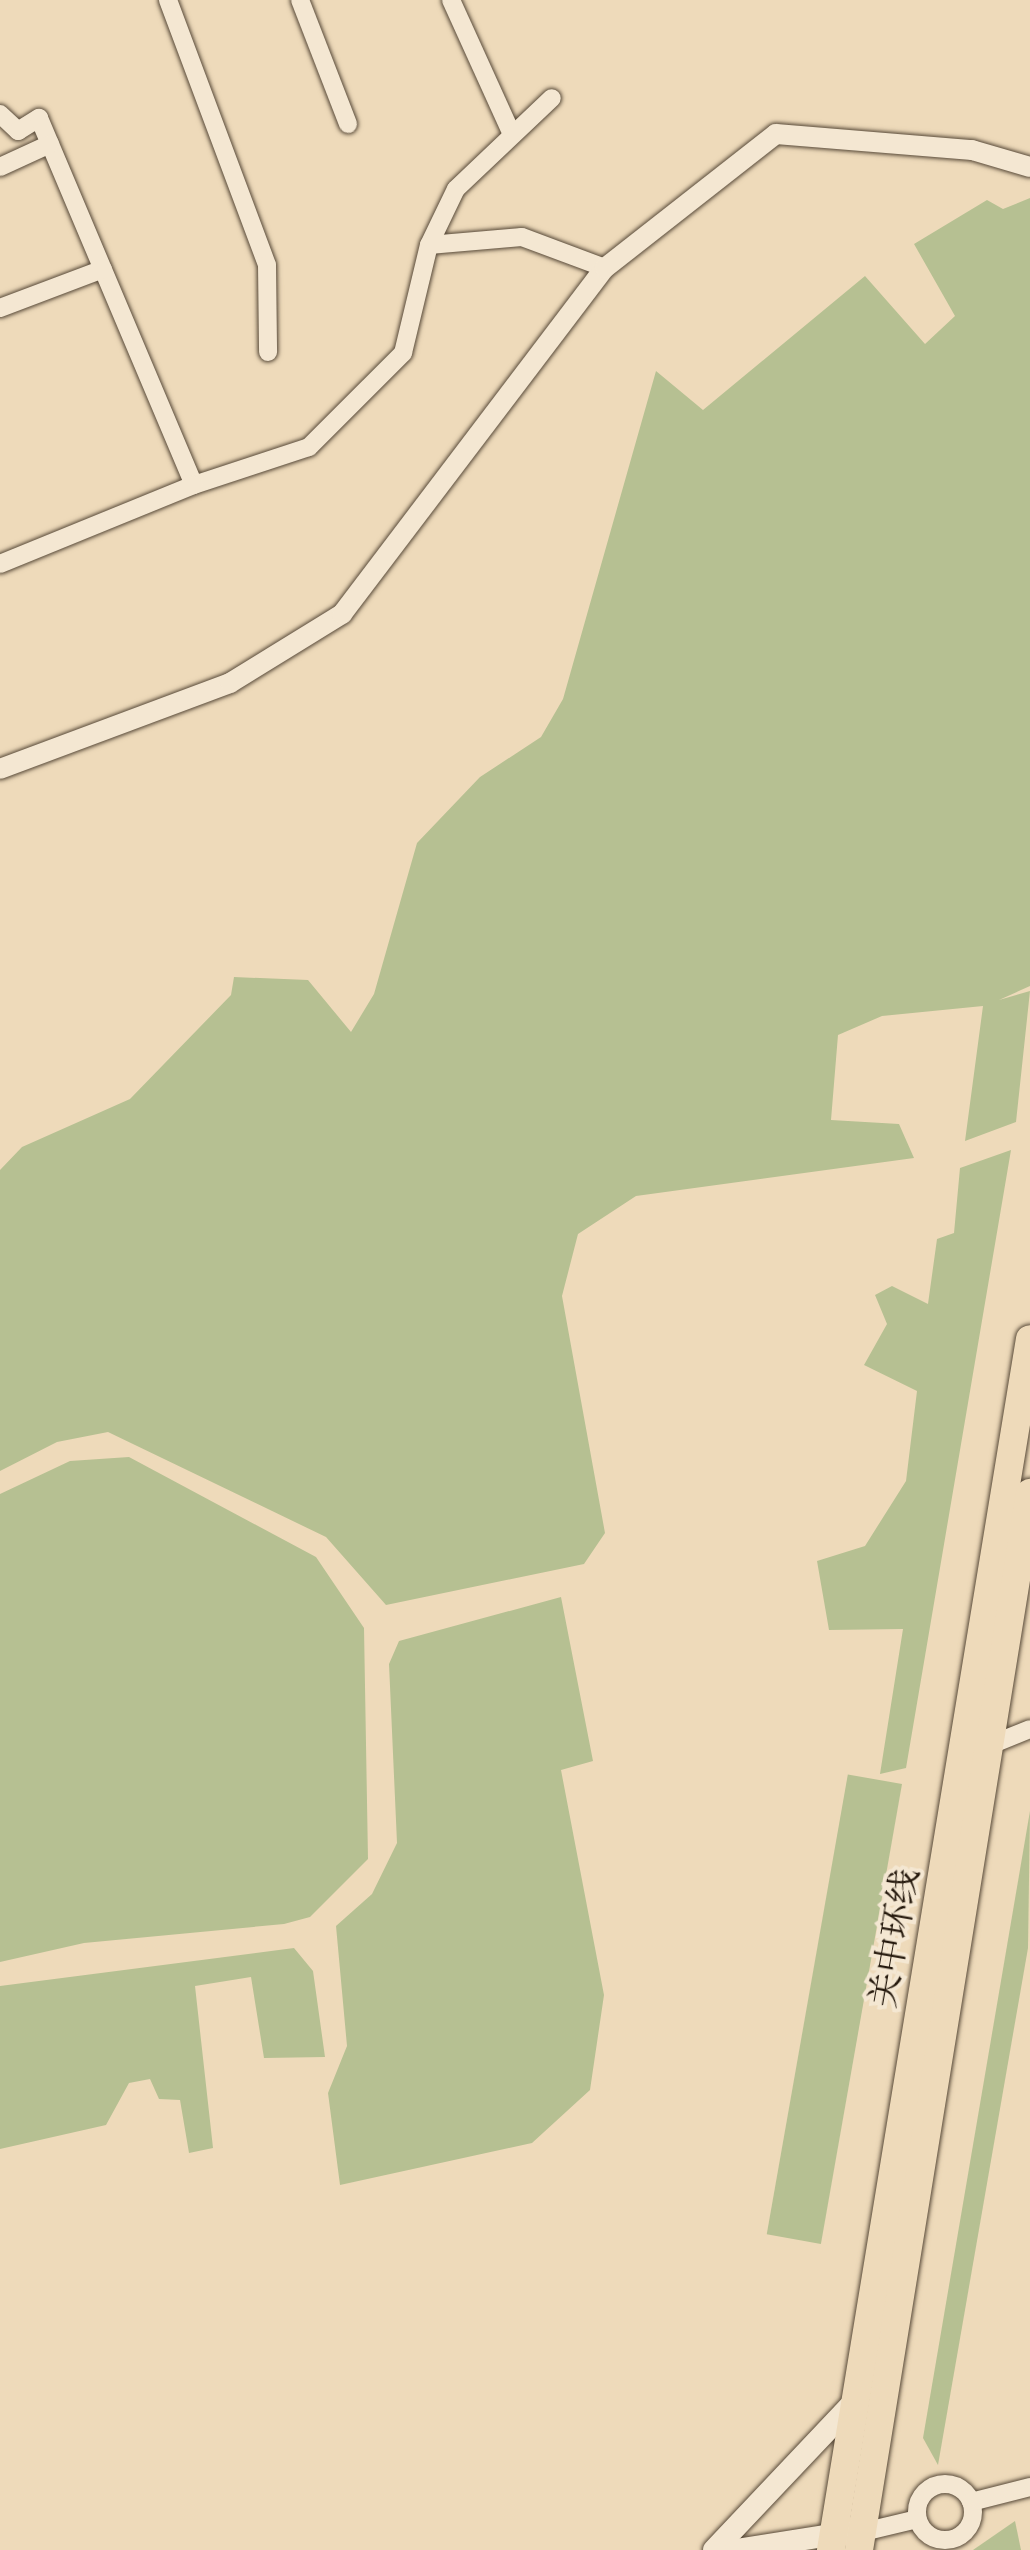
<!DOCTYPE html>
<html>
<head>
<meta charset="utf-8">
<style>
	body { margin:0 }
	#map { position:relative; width:1030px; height:2550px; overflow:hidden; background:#eedaba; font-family:"EB Garamond","Noto Serif SC",serif }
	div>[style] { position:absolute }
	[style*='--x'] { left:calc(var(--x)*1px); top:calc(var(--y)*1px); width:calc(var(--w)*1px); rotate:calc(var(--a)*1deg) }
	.green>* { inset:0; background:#b6c092; transform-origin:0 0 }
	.roads { filter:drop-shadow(0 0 2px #574938) drop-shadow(0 0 2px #574938) }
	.minor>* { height:18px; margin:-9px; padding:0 9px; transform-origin:9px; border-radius:9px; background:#f4e7d2 }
	.minor>.ring { margin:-9px; padding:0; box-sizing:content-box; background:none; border:18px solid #f4e7d2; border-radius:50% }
	.tertiary>* { height:20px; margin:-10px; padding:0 10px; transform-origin:10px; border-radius:10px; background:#f4e7d2 }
	.secondary>* { height:22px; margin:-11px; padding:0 11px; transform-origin:11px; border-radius:11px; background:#f4e7d2 }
	.trunk>* { height:28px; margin:-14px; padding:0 14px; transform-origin:14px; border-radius:14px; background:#eedaba }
	span { translate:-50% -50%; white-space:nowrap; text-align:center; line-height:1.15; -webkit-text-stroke:8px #f4e7d2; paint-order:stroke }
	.street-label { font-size:35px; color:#25190d }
</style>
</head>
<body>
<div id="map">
	<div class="green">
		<div style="clip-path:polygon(1030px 198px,1030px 986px,999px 1000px,1030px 991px,1016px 1122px,965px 1141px,983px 1006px,882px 1016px,838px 1035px,831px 1120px,899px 1124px,914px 1158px,636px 1196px,578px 1234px,562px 1296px,605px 1533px,584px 1564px,386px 1605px,326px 1537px,108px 1432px,57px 1442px,0 1471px,0 1170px,22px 1147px,130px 1099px,231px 995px,234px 977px,308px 980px,351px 1032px,374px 994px,417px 843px,480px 777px,541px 737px,563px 699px,656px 371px,703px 410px,865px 276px,925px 344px,955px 316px,914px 244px,987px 200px,1003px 209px)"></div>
		<div style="clip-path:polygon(1011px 1150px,906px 1768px,880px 1774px,903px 1629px,829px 1630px,817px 1561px,865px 1546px,906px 1481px,917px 1391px,864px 1365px,887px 1324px,875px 1295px,892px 1286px,928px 1304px,937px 1239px,954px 1233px,960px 1168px)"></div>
		<div style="clip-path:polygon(129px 1457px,316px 1557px,364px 1628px,368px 1859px,310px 1917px,284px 1924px,84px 1943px,0 1962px,0 1494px,70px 1461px)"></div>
		<div style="clip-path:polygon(561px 1597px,593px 1761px,561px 1770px,604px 1995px,590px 2090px,532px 2143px,340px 2185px,328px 2093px,347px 2046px,336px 1926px,372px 1894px,397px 1843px,389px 1664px,399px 1641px)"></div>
		<div style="left:902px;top:1784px;width:467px;height:55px;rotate:100deg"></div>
		<div style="clip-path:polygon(1030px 1811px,1028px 1948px,938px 2465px,923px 2438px)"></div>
		<div style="clip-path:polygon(294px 1948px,313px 1971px,325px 2057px,264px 2058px,251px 1977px,195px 1986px,213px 2148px,189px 2153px,180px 2100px,159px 2099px,150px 2079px,129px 2083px,106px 2125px,0 2149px,0 1986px)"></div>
		<div style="clip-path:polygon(1015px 2521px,1021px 2550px,973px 2550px)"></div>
	</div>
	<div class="roads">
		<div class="minor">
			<div style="--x:168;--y:0;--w:283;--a:69.5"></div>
			<div style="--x:267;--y:265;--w:87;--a:89.3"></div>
			<div style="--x:300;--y:0;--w:133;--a:68.8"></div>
			<div style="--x:451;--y:0;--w:145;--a:65.6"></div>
			<div style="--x:0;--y:114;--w:25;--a:43"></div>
			<div style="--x:18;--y:131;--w:25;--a:-32"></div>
			<div style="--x:39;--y:118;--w:398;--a:67.1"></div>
			<div style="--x:194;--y:485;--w:121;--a:-18.3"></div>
			<div style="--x:309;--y:447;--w:133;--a:-45"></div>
			<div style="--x:403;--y:353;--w:111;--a:-76.5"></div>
			<div style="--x:429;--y:245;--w:93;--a:-4.9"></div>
			<div style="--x:522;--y:237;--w:89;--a:20.5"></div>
			<div style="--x:0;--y:167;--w:55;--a:-24.7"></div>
			<div style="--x:429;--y:245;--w:62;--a:-64.3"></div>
			<div style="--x:456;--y:189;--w:132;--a:-43.5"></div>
			<div style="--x:0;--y:308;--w:110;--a:-20.7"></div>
			<div style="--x:0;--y:564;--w:209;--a:-22.2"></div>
			<div style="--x:988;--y:1746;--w:45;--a:-22"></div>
			<div class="ring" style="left:917px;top:2484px;width:38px;height:38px"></div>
			<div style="--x:971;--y:2502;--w:61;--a:-14.3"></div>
			<div style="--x:863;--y:2532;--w:56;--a:-13.5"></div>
		</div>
		<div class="tertiary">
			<div style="--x:0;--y:769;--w:246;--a:-20.5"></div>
			<div style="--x:230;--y:683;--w:132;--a:-31.6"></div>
			<div style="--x:342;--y:614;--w:435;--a:-52.8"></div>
			<div style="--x:605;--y:268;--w:217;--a:-38.1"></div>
			<div style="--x:776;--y:134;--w:197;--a:4.7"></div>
			<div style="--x:972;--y:150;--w:60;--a:16.3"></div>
		</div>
		<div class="secondary">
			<div style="--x:714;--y:2550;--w:208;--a:-46.6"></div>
			<div style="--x:736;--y:2550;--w:115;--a:-9"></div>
		</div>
		<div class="trunk">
			<div style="--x:831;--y:2550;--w:1227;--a:-80.67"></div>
			<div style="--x:859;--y:2550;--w:1071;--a:-80.81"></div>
		</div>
	</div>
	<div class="street-label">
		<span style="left:894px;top:1938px;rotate:-80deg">关中环线</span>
	</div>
</div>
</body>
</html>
